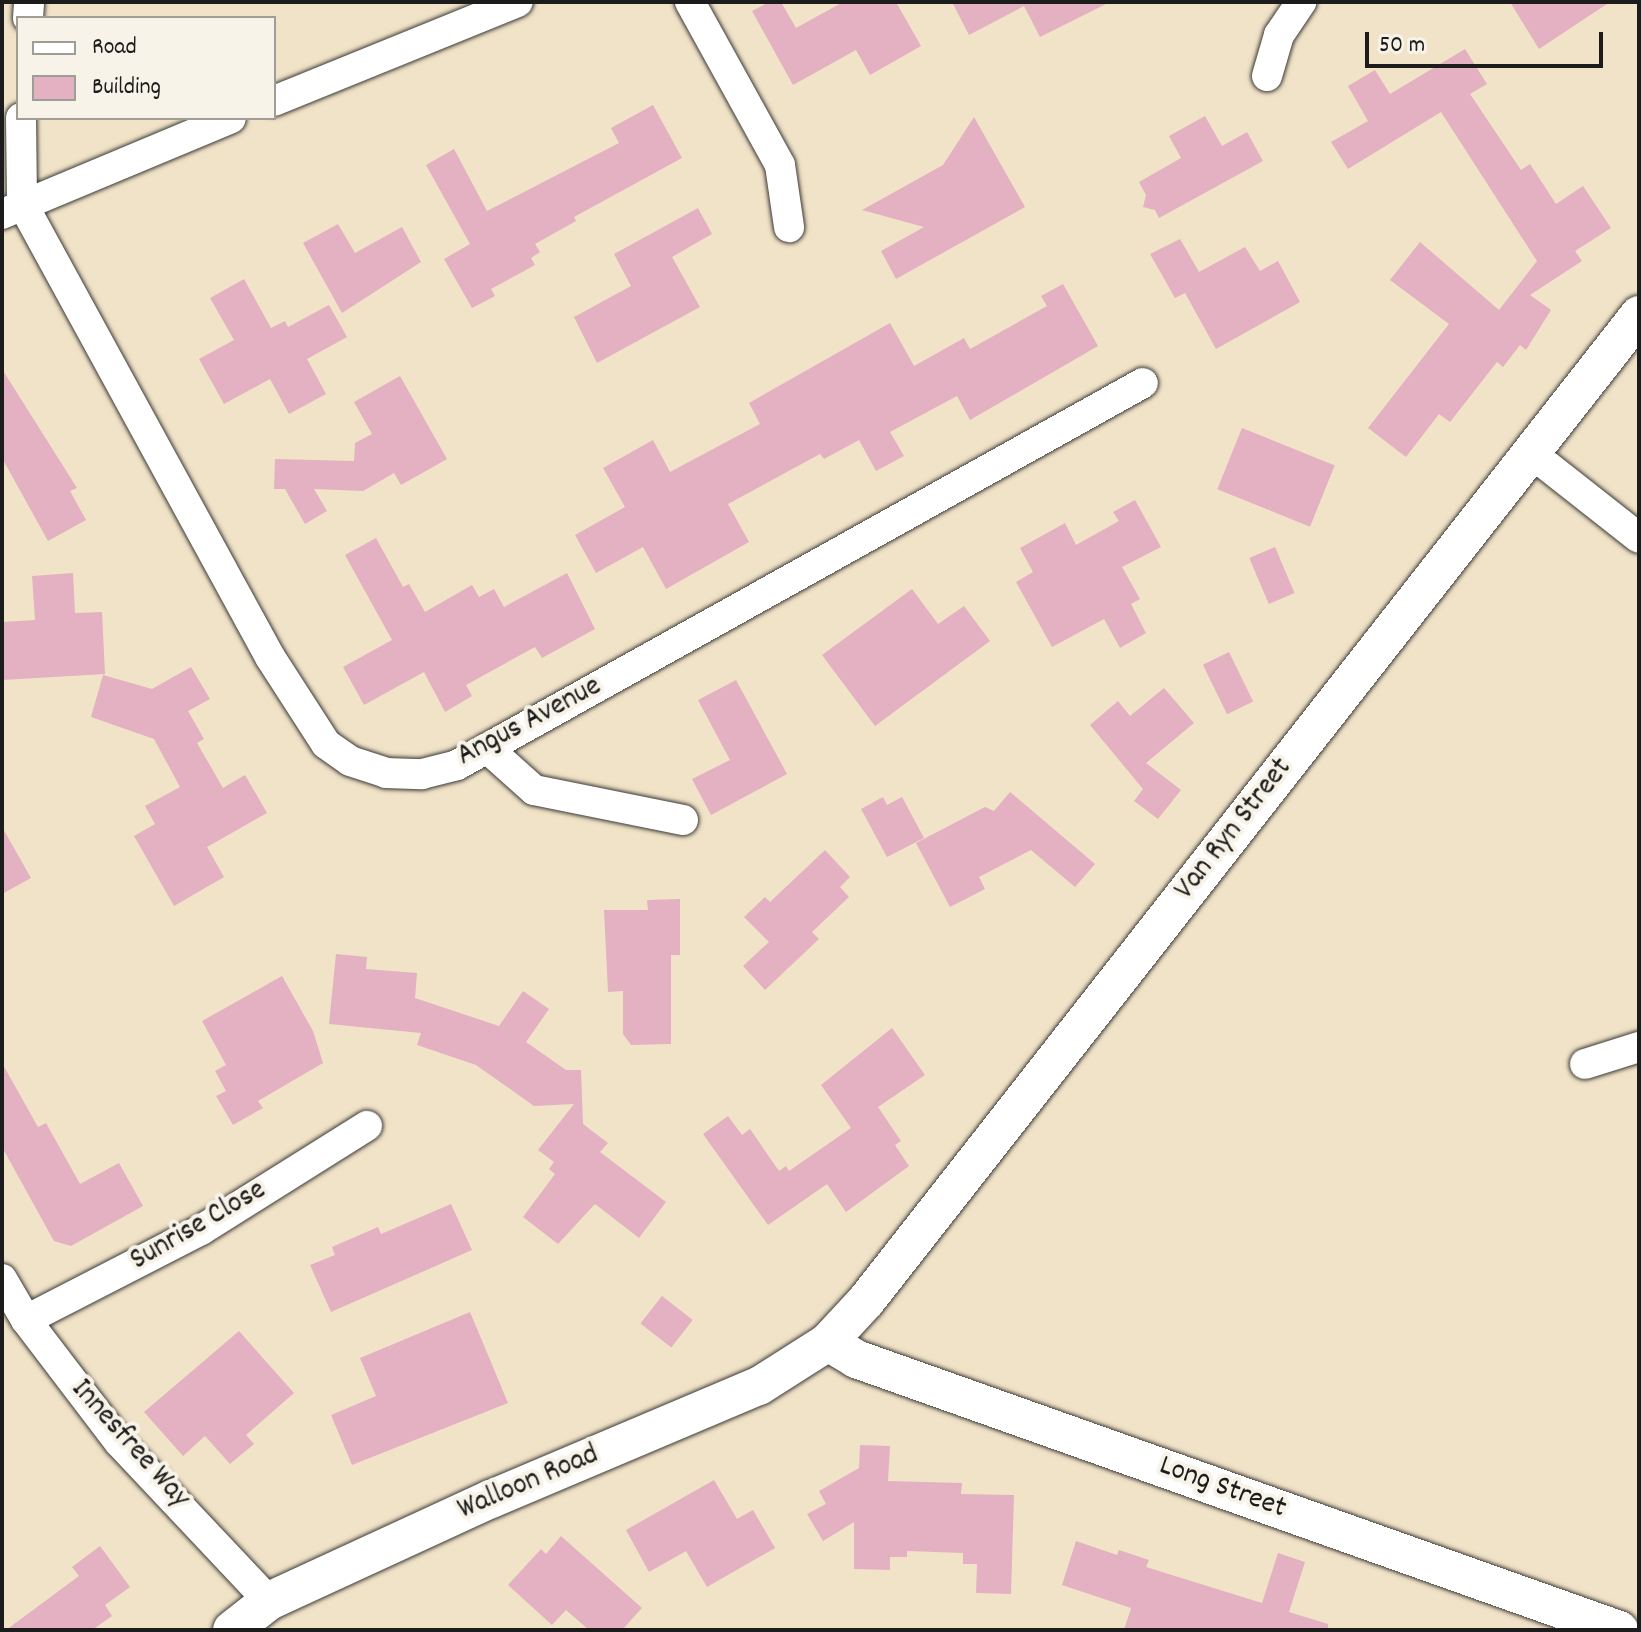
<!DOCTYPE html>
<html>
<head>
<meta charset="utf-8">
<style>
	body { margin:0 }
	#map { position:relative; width:1641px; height:1632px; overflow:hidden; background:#f1e3c8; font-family:Dekko,sans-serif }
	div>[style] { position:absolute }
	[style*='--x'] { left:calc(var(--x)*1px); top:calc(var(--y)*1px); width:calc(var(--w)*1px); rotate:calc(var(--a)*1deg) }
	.building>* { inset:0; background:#e3b1c1; transform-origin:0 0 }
	.roads { filter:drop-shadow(0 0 2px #3c3a36) drop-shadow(0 0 2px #3c3a36) }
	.minor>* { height:30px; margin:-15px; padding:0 15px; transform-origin:15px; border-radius:15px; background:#fff }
	.tertiary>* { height:38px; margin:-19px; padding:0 19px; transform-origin:19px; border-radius:19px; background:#fff }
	span { translate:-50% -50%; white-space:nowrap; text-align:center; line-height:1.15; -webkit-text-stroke:8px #f7f3e8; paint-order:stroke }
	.street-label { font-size:30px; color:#1c1c1c }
	.frame { position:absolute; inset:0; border:4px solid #1c1c1c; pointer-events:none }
	.legend { position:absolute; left:16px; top:16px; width:260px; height:104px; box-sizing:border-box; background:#f7f3e8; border:2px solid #9f9d96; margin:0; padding:10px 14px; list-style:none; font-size:24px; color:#1c1c1c }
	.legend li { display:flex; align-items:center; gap:16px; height:40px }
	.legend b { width:40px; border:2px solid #9f9d96 }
	.scale { position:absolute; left:1365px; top:32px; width:238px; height:36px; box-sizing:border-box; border:4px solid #1c1c1c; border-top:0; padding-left:10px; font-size:24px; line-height:28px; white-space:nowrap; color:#1c1c1c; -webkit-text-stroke:6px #f7f3e8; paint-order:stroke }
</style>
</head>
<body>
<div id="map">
	<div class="building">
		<div style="clip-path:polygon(769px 2px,781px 2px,796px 28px,843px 2px,896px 2px,921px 46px,870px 75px,856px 50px,793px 85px,752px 11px)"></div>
		<div style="clip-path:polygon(952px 2px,1110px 2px,1040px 37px,1024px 6px,969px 35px)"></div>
		<div style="clip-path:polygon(1510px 2px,1610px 2px,1539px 49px)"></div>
		<div style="clip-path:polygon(1465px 49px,1487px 84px,1470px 94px,1521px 170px,1530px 164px,1556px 204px,1583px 186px,1611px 228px,1575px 251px,1582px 261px,1530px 295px,1551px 310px,1526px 350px,1520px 345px,1503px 367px,1497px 362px,1450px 422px,1439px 414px,1406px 457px,1368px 428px,1449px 324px,1390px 280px,1420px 242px,1499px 310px,1537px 261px,1441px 112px,1348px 169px,1331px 142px,1368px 121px,1348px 86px,1375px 70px,1390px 94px)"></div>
		<div style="clip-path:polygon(653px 105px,682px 158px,574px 217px,576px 221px,535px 244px,540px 252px,531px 258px,535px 265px,491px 289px,495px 296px,472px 308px,444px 259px,470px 244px,426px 165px,454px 149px,487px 211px,619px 143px,611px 128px)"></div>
		<div style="clip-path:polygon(1205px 116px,1222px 146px,1247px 132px,1263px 161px,1159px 218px,1155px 210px,1143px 207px,1146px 195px,1139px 182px,1181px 158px,1169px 136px)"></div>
		<div style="clip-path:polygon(974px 117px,1025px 207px,896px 279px,881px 251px,924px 227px,862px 210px,943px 165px)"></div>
		<div style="clip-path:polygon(698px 208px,712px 234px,672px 257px,700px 307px,597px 363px,574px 317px,631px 286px,614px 254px)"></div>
		<div style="clip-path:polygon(338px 224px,355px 253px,402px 227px,421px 262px,342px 313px,303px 243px)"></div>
		<div style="clip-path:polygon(1180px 239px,1199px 272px,1245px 247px,1260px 271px,1278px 261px,1300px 302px,1216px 349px,1185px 293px,1175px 298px,1150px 254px)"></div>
		<div style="clip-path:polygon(244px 279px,271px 328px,285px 321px,288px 327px,329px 305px,347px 337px,307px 359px,326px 394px,289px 414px,270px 379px,224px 404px,199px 359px,234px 340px,210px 298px)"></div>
		<div style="clip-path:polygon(1063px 284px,1098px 346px,970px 420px,957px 396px,890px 432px,904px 456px,876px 471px,859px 440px,824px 459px,820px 454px,728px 504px,749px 542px,666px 589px,643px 547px,596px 573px,575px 535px,625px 507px,603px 468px,653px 440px,670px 472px,760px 424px,749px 403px,890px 323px,914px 366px,964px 338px,970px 349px,1047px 306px,1041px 296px)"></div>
		<div style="clip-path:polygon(2px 369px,77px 488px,70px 491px,86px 520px,48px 541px,2px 458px)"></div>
		<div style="clip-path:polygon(400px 376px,447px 459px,401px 485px,394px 473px,363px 491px,314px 489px,327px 511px,305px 524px,285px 489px,274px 489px,275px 459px,354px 461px,355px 443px,372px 434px,354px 402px)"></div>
		<div style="left:1242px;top:428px;width:100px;height:66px;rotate:22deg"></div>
		<div style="clip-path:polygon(1135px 500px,1161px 547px,1122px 567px,1140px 599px,1131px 604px,1146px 633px,1120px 648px,1104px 619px,1052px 647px,1016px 582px,1033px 572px,1020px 548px,1065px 523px,1076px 545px,1119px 521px,1113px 512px)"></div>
		<div style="clip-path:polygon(376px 538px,403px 587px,409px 584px,425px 612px,472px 585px,479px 597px,494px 589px,504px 607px,567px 573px,595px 629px,542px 658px,535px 647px,466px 685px,472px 696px,445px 712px,424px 672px,364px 705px,343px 667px,392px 640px,345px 555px)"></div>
		<div style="left:1275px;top:547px;width:50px;height:28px;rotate:67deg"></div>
		<div style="clip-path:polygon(73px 573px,75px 613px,102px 612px,105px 674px,2px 680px,2px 622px,35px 620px,32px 576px)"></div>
		<div style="clip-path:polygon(912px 589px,938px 624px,964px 606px,990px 641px,875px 726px,822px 655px)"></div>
		<div style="left:1229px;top:652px;width:55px;height:29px;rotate:64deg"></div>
		<div style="clip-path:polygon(191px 667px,210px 699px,188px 711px,204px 739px,197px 743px,223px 788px,245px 775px,267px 813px,207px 847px,224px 877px,174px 906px,134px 836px,155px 824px,145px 806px,180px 787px,154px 739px,91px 717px,103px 675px,152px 689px)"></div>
		<div style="clip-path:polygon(736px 680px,787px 774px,711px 815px,692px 779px,730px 760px,698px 700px)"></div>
		<div style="clip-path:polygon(1164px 688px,1194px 723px,1146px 763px,1181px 790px,1158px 819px,1134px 801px,1143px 789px,1090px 725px,1118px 701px,1130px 716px)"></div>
		<div style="clip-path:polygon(1010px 792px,1095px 864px,1075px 887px,1031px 850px,979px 877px,985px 889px,950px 907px,916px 843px,985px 807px,994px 811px)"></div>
		<div style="clip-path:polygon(883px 797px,887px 805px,902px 797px,924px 838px,887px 857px,861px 809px)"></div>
		<div style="clip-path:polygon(2px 827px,31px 878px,2px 894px)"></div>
		<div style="clip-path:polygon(825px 850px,850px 877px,840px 887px,849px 897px,812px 932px,819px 939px,765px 990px,743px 966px,769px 942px,744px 917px,765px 897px,770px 902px)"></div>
		<div style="clip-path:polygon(680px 899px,680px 955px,671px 955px,671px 1044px,631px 1045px,623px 1034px,623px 991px,608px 992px,604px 910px,648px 910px,647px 900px)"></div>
		<div style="clip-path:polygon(336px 954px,367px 957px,366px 969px,417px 973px,415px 998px,499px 1026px,523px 991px,549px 1009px,526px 1042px,566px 1070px,581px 1070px,583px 1124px,608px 1143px,600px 1152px,666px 1202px,639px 1238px,595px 1204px,558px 1244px,523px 1217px,555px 1174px,549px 1169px,554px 1162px,538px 1150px,574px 1104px,534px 1106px,476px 1065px,417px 1045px,421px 1033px,329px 1024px)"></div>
		<div style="clip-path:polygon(282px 976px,313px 1031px,323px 1063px,258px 1101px,263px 1108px,233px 1125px,216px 1096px,226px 1091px,215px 1071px,226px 1065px,202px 1021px)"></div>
		<div style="clip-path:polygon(892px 1028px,925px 1075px,878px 1107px,901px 1141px,895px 1145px,909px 1166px,846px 1212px,827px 1184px,768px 1225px,703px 1134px,728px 1116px,742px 1135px,750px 1129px,779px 1171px,786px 1166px,789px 1171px,851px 1128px,821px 1085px)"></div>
		<div style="clip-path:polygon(2px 1063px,38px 1127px,46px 1123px,80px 1184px,119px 1163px,143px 1206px,71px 1246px,54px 1241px,2px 1147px)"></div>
		<div style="clip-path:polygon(451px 1204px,472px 1250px,331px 1312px,310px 1265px,335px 1255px,332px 1247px,378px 1227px,381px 1234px)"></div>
		<div style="left:662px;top:1296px;width:39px;height:35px;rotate:38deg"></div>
		<div style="clip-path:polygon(470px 1312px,508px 1403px,352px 1465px,331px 1415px,376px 1396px,360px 1358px)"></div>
		<div style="clip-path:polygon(239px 1331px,294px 1393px,246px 1435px,254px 1444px,230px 1464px,205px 1436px,183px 1456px,144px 1412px)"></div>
		<div style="clip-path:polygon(860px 1445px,890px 1446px,888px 1481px,962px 1483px,961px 1494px,1014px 1495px,1011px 1594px,976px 1593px,977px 1564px,963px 1564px,963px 1553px,907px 1551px,907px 1557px,890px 1557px,890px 1570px,854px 1569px,854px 1522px,823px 1541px,807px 1514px,826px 1504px,819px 1491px,859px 1468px)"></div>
		<div style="clip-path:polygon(714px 1480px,737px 1519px,753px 1510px,775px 1548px,707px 1587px,686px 1551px,649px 1572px,626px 1530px)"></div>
		<div style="clip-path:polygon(561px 1536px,642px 1608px,622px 1630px,589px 1630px,566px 1610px,552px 1625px,508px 1585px,541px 1549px,546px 1554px)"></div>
		<div style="clip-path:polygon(1076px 1541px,1117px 1555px,1119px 1550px,1149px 1560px,1146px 1567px,1262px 1603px,1278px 1553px,1305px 1562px,1289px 1612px,1328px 1624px,1328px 1630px,1124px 1630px,1131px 1608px,1062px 1585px)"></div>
		<div style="clip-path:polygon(100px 1546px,130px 1587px,105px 1605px,112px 1616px,92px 1630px,6px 1630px,79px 1576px,72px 1567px)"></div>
	</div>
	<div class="roads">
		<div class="minor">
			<div style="--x:690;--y:2;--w:186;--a:61.1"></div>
			<div style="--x:780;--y:165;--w:63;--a:81.7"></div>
			<div style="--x:28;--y:18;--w:16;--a:-86"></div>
			<div style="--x:1267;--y:76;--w:43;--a:-73.7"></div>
			<div style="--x:1279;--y:35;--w:40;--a:-56"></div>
			<div style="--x:274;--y:101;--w:263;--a:-22.1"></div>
			<div style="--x:21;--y:118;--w:85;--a:89.3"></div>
			<div style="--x:22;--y:203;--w:517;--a:61.35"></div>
			<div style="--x:270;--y:657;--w:103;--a:57.2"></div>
			<div style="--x:326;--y:744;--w:29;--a:35"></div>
			<div style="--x:350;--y:761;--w:38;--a:18"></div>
			<div style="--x:386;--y:773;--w:36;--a:2"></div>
			<div style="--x:422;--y:774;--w:36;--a:-14"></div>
			<div style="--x:457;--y:765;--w:785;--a:-29.11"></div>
			<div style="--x:2;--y:214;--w:248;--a:-22.7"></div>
			<div style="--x:1531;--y:453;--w:137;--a:38.2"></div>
			<div style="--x:487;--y:748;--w:63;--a:41.8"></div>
			<div style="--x:534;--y:790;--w:152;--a:11.4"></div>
			<div style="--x:1585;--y:1064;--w:57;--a:-17.5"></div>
			<div style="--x:2;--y:1279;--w:48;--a:59.7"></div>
			<div style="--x:26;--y:1320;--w:153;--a:52.7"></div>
			<div style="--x:119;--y:1442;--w:219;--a:46.7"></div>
			<div style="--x:26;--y:1320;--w:197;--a:-27.2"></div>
			<div style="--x:201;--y:1230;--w:196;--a:-32.1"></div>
		</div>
		<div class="tertiary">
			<div style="--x:828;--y:1342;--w:33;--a:31"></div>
			<div style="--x:856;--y:1359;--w:810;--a:19.55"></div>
			<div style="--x:232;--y:1630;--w:47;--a:-38.1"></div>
			<div style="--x:269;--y:1601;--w:244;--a:-24.7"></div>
			<div style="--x:491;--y:1499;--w:291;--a:-22.9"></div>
			<div style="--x:759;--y:1386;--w:82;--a:-32.5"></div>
			<div style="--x:828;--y:1342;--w:56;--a:-47.2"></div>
			<div style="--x:866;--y:1301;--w:1253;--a:-51.9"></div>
		</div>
	</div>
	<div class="street-label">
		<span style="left:530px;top:723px;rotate:-28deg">Angus Avenue</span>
		<span style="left:1235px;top:830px;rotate:-52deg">Van Ryn Street</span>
		<span style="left:199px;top:1227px;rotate:-30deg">Sunrise Close</span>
		<span style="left:129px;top:1445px;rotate:48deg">Innesfree Way</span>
		<span style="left:529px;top:1484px;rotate:-23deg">Walloon Road</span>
		<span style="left:1222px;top:1489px;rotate:20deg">Long Street</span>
	</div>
	<div class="frame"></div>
	<ul class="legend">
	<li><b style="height:10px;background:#fff"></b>Road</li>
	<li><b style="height:22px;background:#e3b1c1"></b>Building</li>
	</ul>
	<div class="scale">50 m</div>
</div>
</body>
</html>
